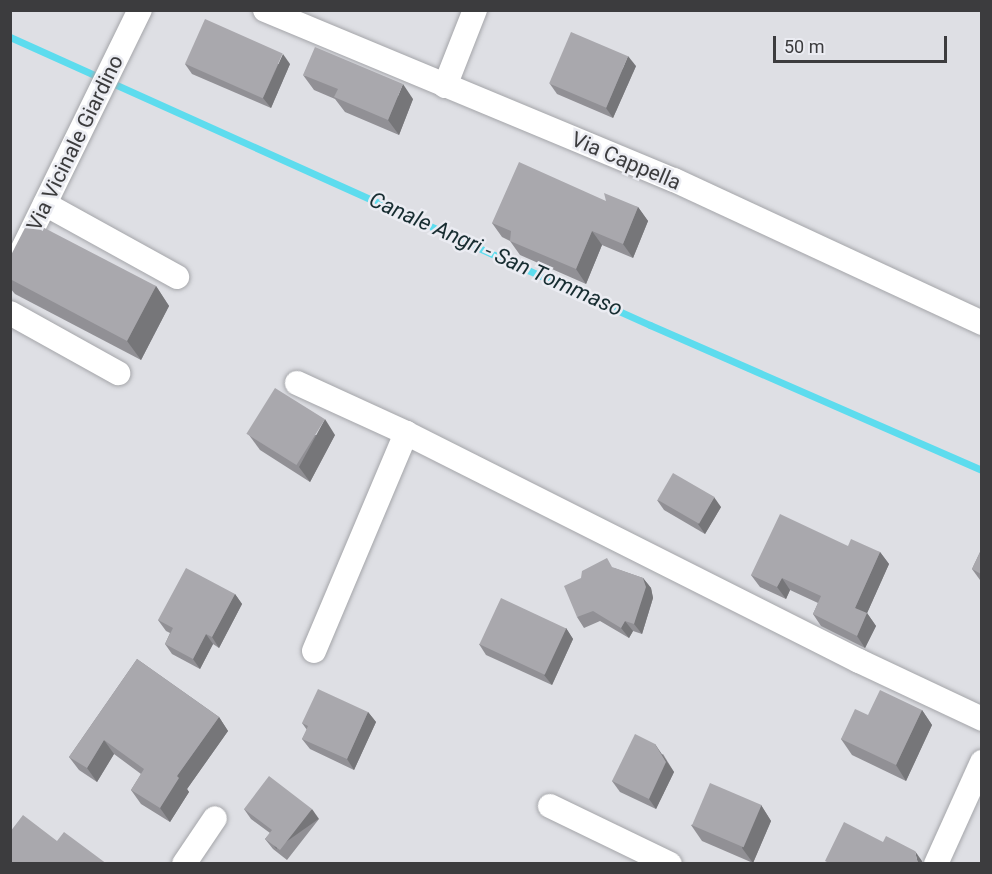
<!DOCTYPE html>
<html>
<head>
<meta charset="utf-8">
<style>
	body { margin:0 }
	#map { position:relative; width:992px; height:874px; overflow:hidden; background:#dedfe4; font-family:Roboto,sans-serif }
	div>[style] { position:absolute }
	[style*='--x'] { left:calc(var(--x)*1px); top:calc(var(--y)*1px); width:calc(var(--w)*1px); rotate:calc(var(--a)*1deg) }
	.stream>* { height:7px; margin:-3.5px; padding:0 3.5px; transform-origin:3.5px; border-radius:3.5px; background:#5ddcee }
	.roads { filter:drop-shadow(0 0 2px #a4a5a9) drop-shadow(0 0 2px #a4a5a9) }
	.minor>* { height:24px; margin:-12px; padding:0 12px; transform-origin:12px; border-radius:12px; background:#fff }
	.wall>* { inset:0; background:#919095 }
	.shaded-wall>* { inset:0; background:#767679; transform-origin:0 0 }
	.building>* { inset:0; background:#a9a8ad; transform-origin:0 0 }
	span { translate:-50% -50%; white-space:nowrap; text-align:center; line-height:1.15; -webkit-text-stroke:5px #ebecf2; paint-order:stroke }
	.street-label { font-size:21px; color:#3c3c3e }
	.water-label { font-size:22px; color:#172d31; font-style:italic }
	.frame { position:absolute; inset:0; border:12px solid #3c3c3e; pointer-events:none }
	.scale { position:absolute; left:773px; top:36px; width:174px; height:27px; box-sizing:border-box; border:3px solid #3c3c3e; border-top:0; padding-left:8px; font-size:18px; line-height:21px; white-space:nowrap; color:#3c3c3e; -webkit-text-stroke:4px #ebecf2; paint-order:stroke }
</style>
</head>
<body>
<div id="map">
	<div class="stream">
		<div style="--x:10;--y:37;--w:702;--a:24.23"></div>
		<div style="--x:650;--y:325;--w:362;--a:23.6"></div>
	</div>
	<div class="roads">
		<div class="minor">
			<div style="--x:265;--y:10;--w:443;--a:22.6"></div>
			<div style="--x:674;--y:180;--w:340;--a:24.9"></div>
			<div style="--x:445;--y:86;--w:82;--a:-68.5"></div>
			<div style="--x:45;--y:204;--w:151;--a:28.9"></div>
			<div style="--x:10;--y:275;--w:295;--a:-63.9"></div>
			<div style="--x:10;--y:313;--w:124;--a:29.1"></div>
			<div style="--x:297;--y:383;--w:120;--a:24.6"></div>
			<div style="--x:406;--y:433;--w:507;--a:26.72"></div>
			<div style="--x:859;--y:661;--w:136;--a:25.2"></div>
			<div style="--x:314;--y:651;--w:237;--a:-67.1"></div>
			<div style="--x:550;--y:806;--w:133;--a:25.8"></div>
			<div style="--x:184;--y:864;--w:55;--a:-56"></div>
			<div style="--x:936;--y:864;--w:112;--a:-65.7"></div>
		</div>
	</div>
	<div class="wall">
		<div style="clip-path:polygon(185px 64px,290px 64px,271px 108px,192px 74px)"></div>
		<div style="clip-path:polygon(636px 66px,613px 118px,557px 94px,550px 84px)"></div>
		<div style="clip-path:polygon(303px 75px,413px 99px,399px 135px,345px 112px,335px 99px,314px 90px)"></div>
		<div style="clip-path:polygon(606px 201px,638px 207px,648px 221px,633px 258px,602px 245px,586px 284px,520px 255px,510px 241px,502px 237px,492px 223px)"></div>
		<div style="clip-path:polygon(10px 257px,156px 286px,169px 306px,141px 360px,15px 294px,10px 288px)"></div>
		<div style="clip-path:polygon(249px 435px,335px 435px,310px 482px,260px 450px)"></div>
		<div style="clip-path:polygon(657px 500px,721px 507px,705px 534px,664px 510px)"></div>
		<div style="clip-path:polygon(848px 546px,880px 552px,889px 564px,867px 613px,876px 626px,865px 648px,821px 626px,813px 614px,818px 603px,790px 590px,786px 599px,760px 587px,751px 575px)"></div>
		<div style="clip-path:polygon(981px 550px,981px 581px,980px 580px,972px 569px)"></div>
		<div style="clip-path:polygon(614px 568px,643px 578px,651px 588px,653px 598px,642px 634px,633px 631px,629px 638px,600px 621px,584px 628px,577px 617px)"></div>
		<div style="clip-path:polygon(235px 594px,242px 604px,219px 648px,213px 644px,200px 669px,172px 654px,165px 644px,170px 633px,166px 631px,158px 620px)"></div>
		<div style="clip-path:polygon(566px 628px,573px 639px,552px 685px,486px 655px,479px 644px)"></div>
		<div style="clip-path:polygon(137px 659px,219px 717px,228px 731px,187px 789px,189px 792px,170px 822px,141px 804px,131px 790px,141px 774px,114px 754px,97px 782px,79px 770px,69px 757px)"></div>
		<div style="clip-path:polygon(922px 710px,932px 725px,906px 781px,852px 755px,841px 739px,868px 715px)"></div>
		<div style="clip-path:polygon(368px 712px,376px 722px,354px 770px,310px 749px,302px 739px,307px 730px,302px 723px)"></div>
		<div style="clip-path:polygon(663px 754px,674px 772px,656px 809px,620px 792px,612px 781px)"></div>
		<div style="clip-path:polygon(761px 805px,771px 821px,753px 863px,702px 841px,691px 825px)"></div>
		<div style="clip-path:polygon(244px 809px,319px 819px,287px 860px,273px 849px,265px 839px,270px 833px,251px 819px)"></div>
	</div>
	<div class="shaded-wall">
		<div style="clip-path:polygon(283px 54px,290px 64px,271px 108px,263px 98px)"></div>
		<div style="clip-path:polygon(628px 56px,636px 66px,613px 118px,606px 108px)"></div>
		<div style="clip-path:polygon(403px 84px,413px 99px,399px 135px,388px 120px)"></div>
		<div style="clip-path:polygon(638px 207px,648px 221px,633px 258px,623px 244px)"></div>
		<div style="clip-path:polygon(592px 231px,602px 245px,586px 284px,576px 269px)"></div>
		<div style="clip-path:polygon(156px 286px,169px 306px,141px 360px,127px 341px)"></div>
		<div style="clip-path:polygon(325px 419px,335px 435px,310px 482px,299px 467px)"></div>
		<div style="clip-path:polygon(714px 497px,721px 507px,705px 534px,698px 524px)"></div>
		<div style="clip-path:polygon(880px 552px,889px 564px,864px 620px,855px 608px)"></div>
		<div style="clip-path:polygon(643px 578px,651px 588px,653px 598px,642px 634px,634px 624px)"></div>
		<div style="clip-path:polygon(782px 578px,790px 590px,786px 599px,777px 587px)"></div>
		<div style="clip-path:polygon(235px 594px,242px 604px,219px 648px,212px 637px)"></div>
		<div style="clip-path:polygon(867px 613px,876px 626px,865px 648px,857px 636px)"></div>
		<div style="clip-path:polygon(625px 621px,633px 631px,629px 638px,621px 628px)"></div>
		<div style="clip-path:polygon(566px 628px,573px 639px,552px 685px,544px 675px)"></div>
		<div style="clip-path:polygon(206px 634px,213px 644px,200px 669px,193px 659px)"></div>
		<div style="clip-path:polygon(922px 710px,932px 725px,906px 781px,896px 765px)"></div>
		<div style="clip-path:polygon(368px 712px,376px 722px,354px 770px,347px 759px)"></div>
		<div style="clip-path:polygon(219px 717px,228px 731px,187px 789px,189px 792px,170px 822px,160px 808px,177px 776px)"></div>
		<div style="clip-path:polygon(104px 740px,114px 754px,97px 782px,87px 768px)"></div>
		<div style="clip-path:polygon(655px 744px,674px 772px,656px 809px,649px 799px)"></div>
		<div style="clip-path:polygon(761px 805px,771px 821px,753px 863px,742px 848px)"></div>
		<div style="left:312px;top:809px;width:12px;height:52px;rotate:55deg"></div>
		<div style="clip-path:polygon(915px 851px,922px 861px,923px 864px,918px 864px)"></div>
	</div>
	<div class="building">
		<div style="left:205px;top:19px;width:85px;height:49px;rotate:24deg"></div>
		<div style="left:571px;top:32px;width:62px;height:56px;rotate:23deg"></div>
		<div style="clip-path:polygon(315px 47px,403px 84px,388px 120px,334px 97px,338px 89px,303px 75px)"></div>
		<div style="clip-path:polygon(519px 162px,606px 201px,604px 193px,638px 207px,623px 244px,592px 231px,576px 269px,510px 241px,511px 231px,492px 223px)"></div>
		<div style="clip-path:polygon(29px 220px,156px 286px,127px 341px,10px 279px,10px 257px)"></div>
		<div style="left:275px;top:388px;width:59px;height:54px;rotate:32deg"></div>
		<div style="left:673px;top:473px;width:48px;height:31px;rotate:30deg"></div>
		<div style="clip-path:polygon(780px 514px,848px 546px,851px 539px,880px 552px,855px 608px,867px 613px,857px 636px,813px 614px,821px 596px,782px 578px,777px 587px,751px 575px)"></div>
		<div style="clip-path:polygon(981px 550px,981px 574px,972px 569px)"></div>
		<div style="clip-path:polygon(607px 558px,612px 567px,643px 578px,646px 587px,634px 624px,625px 621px,621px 628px,593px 611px,577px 617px,564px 586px,581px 578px,582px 571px)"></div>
		<div style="clip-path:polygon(186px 568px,235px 594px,212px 637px,206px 634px,193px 659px,165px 644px,173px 628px,158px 620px)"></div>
		<div style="left:501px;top:598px;width:72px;height:51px;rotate:25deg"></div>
		<div style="clip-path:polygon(137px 659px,219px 717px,177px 776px,179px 778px,160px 808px,131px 790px,144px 769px,104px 740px,87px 768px,69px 757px)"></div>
		<div style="clip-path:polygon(318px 689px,368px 712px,347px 759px,302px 739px,308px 726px,302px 723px)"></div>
		<div style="clip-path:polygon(880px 690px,922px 710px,896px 765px,841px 739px,855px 709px,868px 715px)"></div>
		<div style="clip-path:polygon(635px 734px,655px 744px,666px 762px,649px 799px,612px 781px)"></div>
		<div style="clip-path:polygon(269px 776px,312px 809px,280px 850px,265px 839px,272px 830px,244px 809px)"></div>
		<div style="left:710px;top:783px;width:56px;height:46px;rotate:23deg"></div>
		<div style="clip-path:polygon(23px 815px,57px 841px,64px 832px,107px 864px,10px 864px,10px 832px)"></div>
		<div style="clip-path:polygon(844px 822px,883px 842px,886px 836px,915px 851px,918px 864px,831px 864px,825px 861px)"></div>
	</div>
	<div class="street-label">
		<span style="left:75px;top:143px;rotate:-64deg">Via Vicinale Giardino</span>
		<span style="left:626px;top:161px;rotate:23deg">Via Cappella</span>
	</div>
	<div class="water-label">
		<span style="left:496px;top:254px;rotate:24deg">Canale Angri - San Tommaso</span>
	</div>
	<div class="frame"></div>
	<div class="scale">50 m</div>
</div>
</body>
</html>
